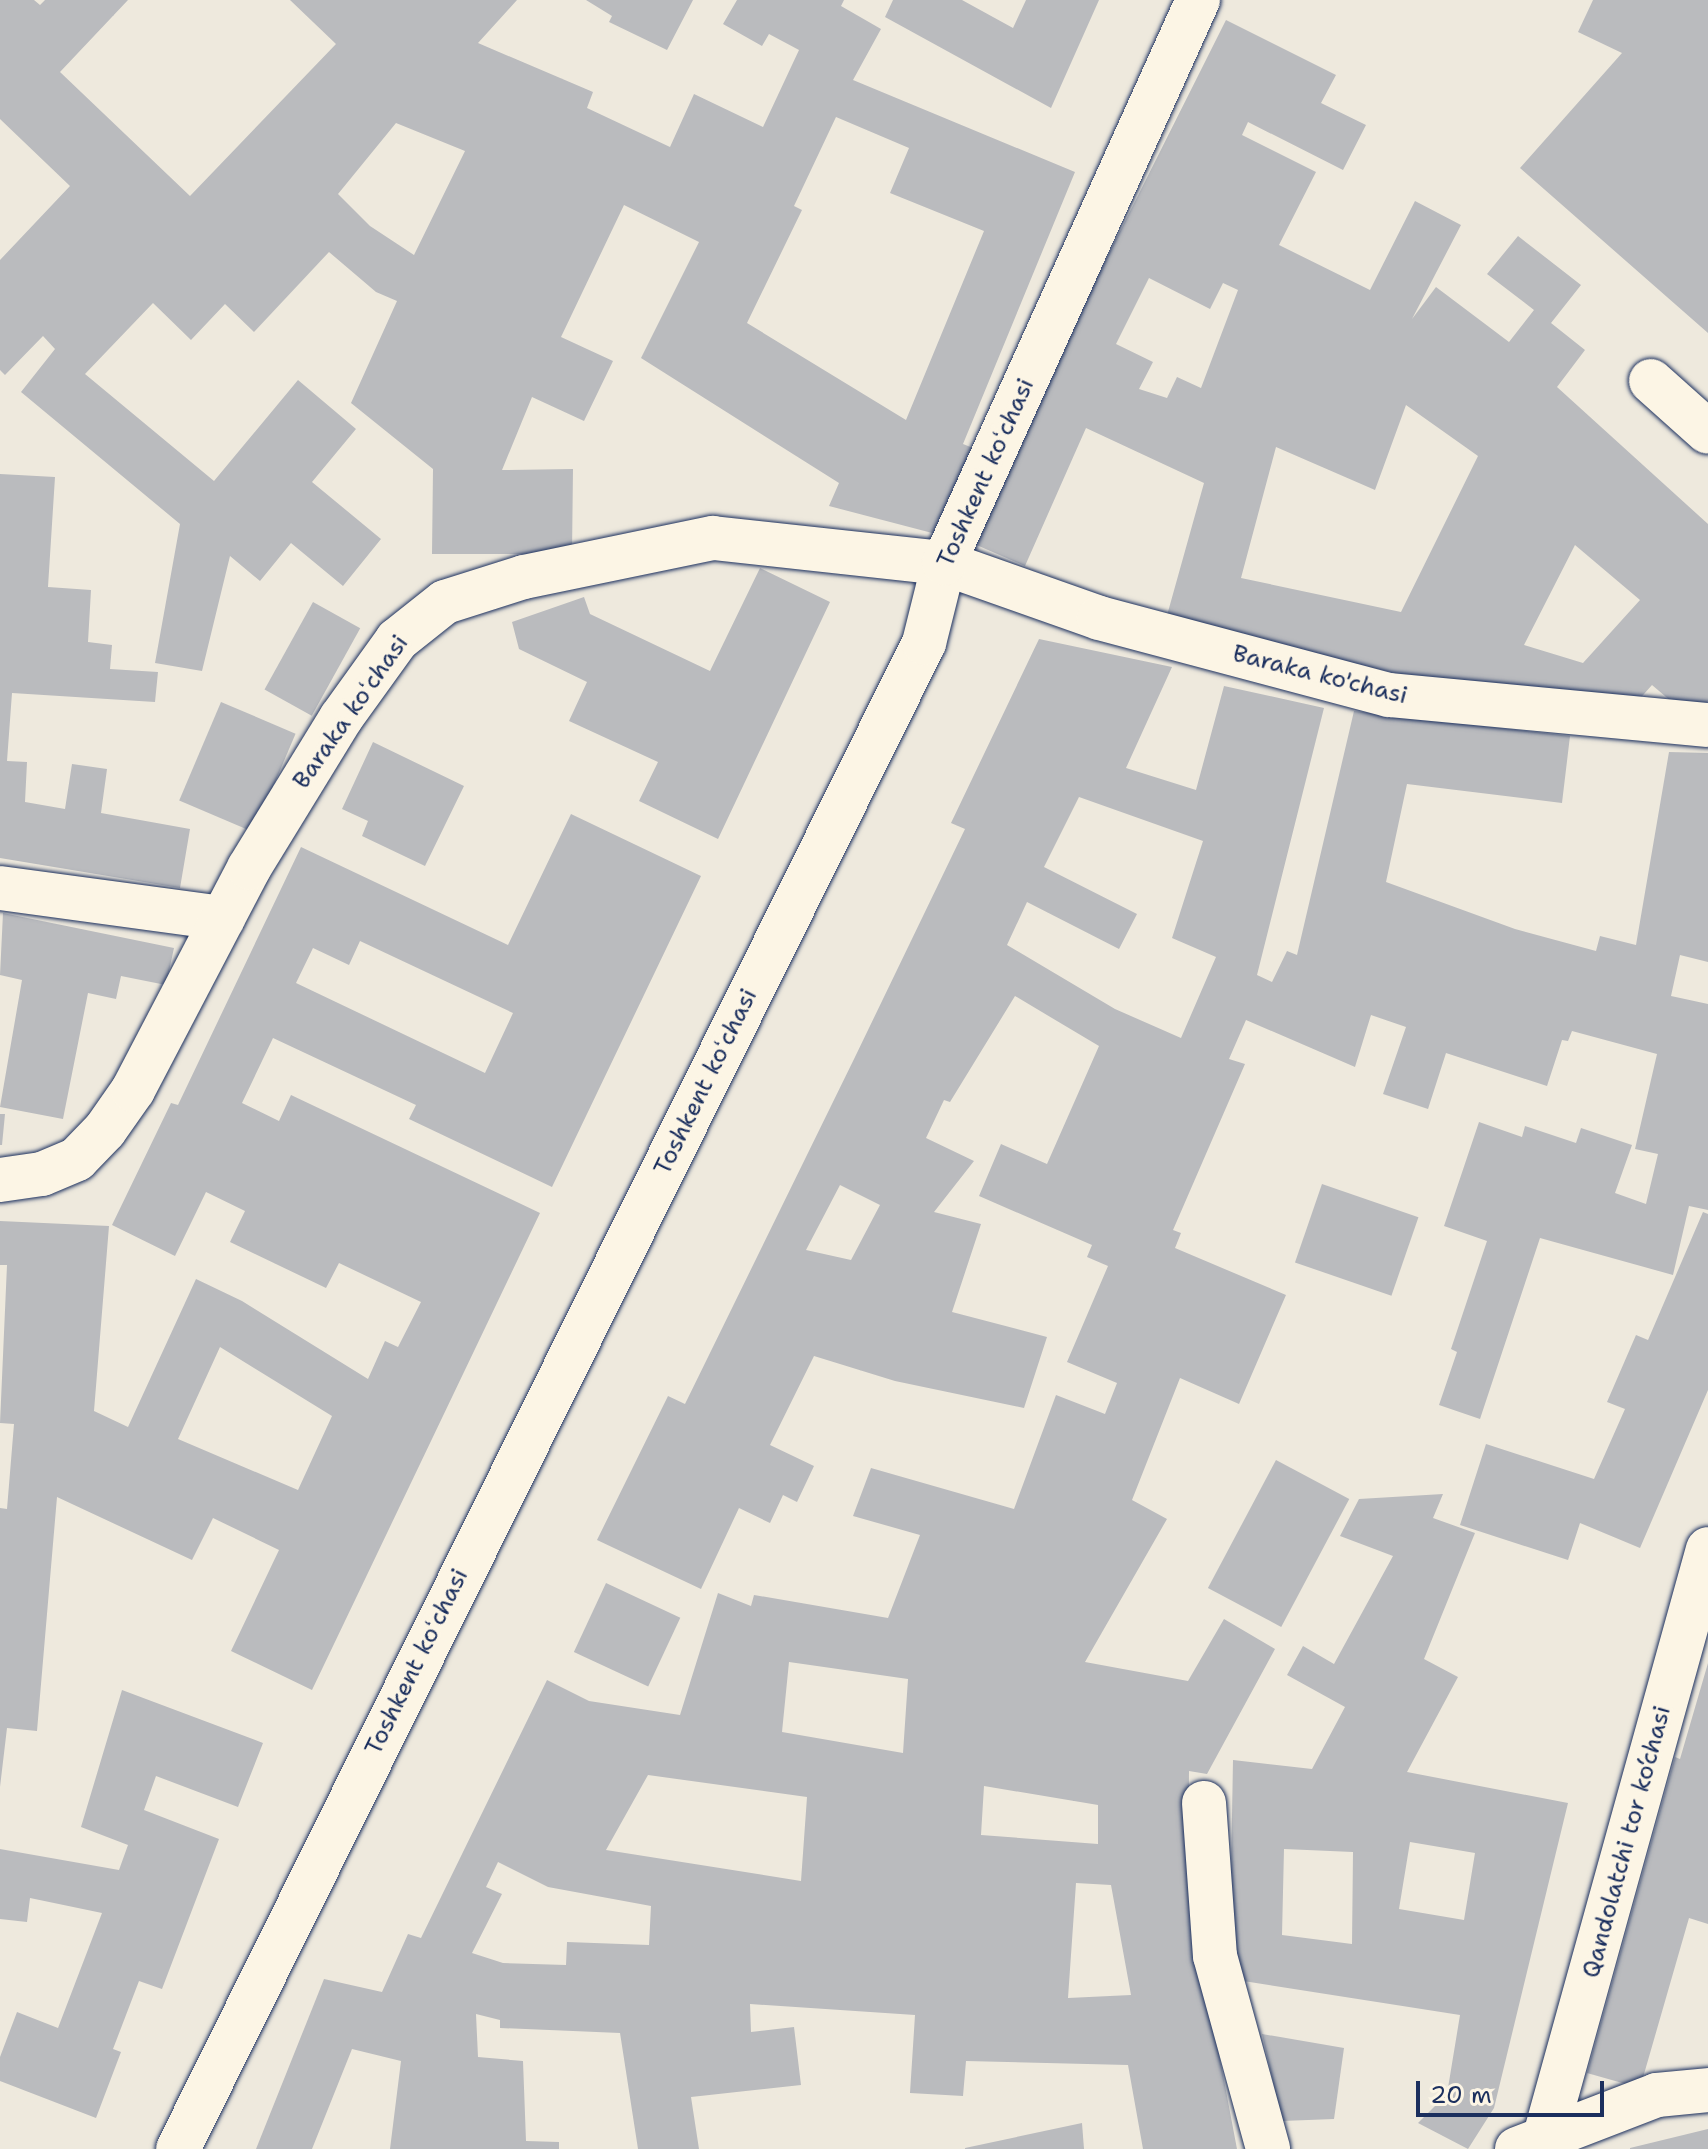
<!DOCTYPE html>
<html>
<head>
<meta charset="utf-8">
<style>
	body { margin:0 }
	#map { position:relative; width:1708px; height:2149px; overflow:hidden; background:#eee9dd; font-family:"Shantell Sans",sans-serif }
	div>[style] { position:absolute }
	[style*='--x'] { left:calc(var(--x)*1px); top:calc(var(--y)*1px); width:calc(var(--w)*1px); rotate:calc(var(--a)*1deg) }
	.building>* { inset:0; background:#babbbe; transform-origin:0 0 }
	.roads { filter:drop-shadow(0 0 2px #1b2f5e) drop-shadow(0 0 2px #1b2f5e) }
	.minor>* { height:44px; margin:-22px; padding:0 22px; transform-origin:22px; border-radius:22px; background:#fcf5e5 }
	span { translate:-50% -50%; white-space:nowrap; text-align:center; line-height:1.15; -webkit-text-stroke:8px #fcf5e5; paint-order:stroke }
	.street-label { font-size:24px; color:#1b2f5e }
	.scale { position:absolute; left:1416px; top:2081px; width:188px; height:36px; box-sizing:border-box; border:4px solid #1b2f5e; border-top:0; padding-left:10px; font-size:24px; line-height:28px; white-space:nowrap; color:#1b2f5e; -webkit-text-stroke:6px #fcf5e5; paint-order:stroke }
</style>
</head>
<body>
<div id="map">
	<div class="building">
		<div style="clip-path:polygon(evenodd,0 0,34px 0,40px 5px,45px 0,128px 0,60px 72px,190px 196px,336px 44px,290px 0,517px 0,478px 43px,593px 92px,587px 108px,670px 147px,694px 94px,763px 127px,799px 50px,769px 34px,762px 46px,723px 24px,737px 0,844px 0,841px 6px,881px 29px,853px 80px,1075px 172px,963px 444px,973px 448px,936px 534px,829px 506px,839px 483px,641px 358px,699px 242px,624px 205px,561px 337px,613px 361px,584px 421px,532px 397px,502px 470px,573px 469px,572px 554px,432px 554px,433px 469px,351px 403px,397px 301px,376px 292px,329px 252px,254px 332px,225px 304px,191px 340px,153px 303px,85px 374px,214px 481px,298px 380px,356px 429px,312px 482px,381px 539px,343px 586px,291px 543px,260px 581px,230px 556px,202px 671px,155px 663px,180px 524px,21px 392px,55px 349px,43px 336px,5px 375px,0 370px,0 260px,70px 186px,0 119px,0 0,836px 117px,909px 148px,890px 193px,984px 231px,906px 420px,747px 323px,802px 210px,794px 206px,836px 117px,0 0,396px 123px,465px 151px,414px 255px,370px 226px,338px 194px,396px 123px)"></div>
		<div style="clip-path:polygon(586px 0,693px 0,667px 50px,609px 22px,612px 16px)"></div>
		<div style="clip-path:polygon(893px 0,962px 0,1013px 28px,1026px 0,1099px 0,1051px 108px,885px 17px)"></div>
		<div style="clip-path:polygon(1593px 0,1708px 0,1708px 333px,1520px 168px,1622px 53px,1578px 32px)"></div>
		<div style="clip-path:polygon(evenodd,1226px 20px,1336px 75px,1321px 103px,1366px 125px,1343px 170px,1248px 122px,1242px 135px,1316px 172px,1279px 245px,1370px 290px,1415px 201px,1461px 225px,1412px 319px,1436px 287px,1509px 342px,1534px 310px,1487px 274px,1518px 236px,1581px 285px,1551px 323px,1585px 350px,1557px 387px,1708px 524px,1708px 701px,1692px 719px,1652px 685px,1627px 713px,1441px 684px,1166px 619px,1204px 483px,1086px 428px,1025px 566px,972px 543px,1061px 349px,1226px 20px,1149px 278px,1210px 309px,1223px 283px,1238px 290px,1201px 388px,1177px 377px,1167px 398px,1139px 389px,1153px 362px,1116px 344px,1149px 278px,1226px 20px,1406px 405px,1478px 456px,1401px 612px,1241px 578px,1276px 447px,1375px 490px,1406px 405px,1226px 20px,1575px 545px,1640px 600px,1583px 663px,1524px 645px,1575px 545px)"></div>
		<div style="clip-path:polygon(0 474px,55px 477px,48px 587px,91px 590px,88px 642px,112px 645px,110px 669px,158px 672px,155px 702px,12px 693px,7px 761px,27px 762px,25px 802px,65px 809px,72px 764px,107px 769px,101px 813px,190px 829px,180px 888px,0 858px)"></div>
		<div style="clip-path:polygon(760px 568px,830px 602px,718px 839px,639px 801px,658px 762px,569px 721px,587px 682px,519px 649px,512px 622px,584px 597px,590px 614px,710px 671px)"></div>
		<div style="left:313px;top:602px;width:54px;height:100px;rotate:29deg"></div>
		<div style="clip-path:polygon(evenodd,1039px 639px,1172px 667px,1126px 768px,1196px 790px,1224px 686px,1324px 708px,1257px 975px,1272px 982px,1287px 951px,1297px 955px,1354px 711px,1570px 736px,1562px 803px,1407px 784px,1386px 882px,1515px 929px,1596px 951px,1600px 936px,1636px 945px,1669px 752px,1708px 753px,1708px 962px,1680px 955px,1671px 996px,1708px 1004px,1708px 1210px,1689px 1206px,1673px 1275px,1540px 1238px,1480px 1419px,1439px 1405px,1457px 1352px,1451px 1349px,1487px 1241px,1444px 1226px,1479px 1122px,1522px 1137px,1525px 1126px,1576px 1143px,1581px 1128px,1632px 1145px,1615px 1193px,1646px 1204px,1658px 1154px,1635px 1149px,1657px 1054px,1572px 1031px,1568px 1041px,1562px 1040px,1547px 1086px,1446px 1053px,1428px 1109px,1383px 1094px,1406px 1027px,1371px 1015px,1355px 1067px,1246px 1020px,1229px 1059px,1245px 1064px,1173px 1230px,1181px 1233px,1175px 1248px,1286px 1295px,1239px 1404px,1180px 1378px,1132px 1500px,1167px 1519px,1085px 1662px,1188px 1681px,1224px 1619px,1275px 1649px,1207px 1774px,1189px 1771px,1188px 1890px,1237px 2149px,1143px 2149px,1128px 2065px,966px 2061px,963px 2096px,910px 2093px,915px 2015px,750px 2004px,751px 2032px,794px 2027px,801px 2085px,691px 2097px,699px 2149px,638px 2149px,620px 2033px,500px 2028px,500px 2020px,476px 2014px,478px 2057px,523px 2061px,526px 2141px,559px 2142px,559px 2149px,390px 2149px,401px 2061px,352px 2049px,312px 2149px,256px 2149px,324px 1979px,382px 1992px,408px 1934px,421px 1938px,547px 1680px,589px 1701px,680px 1715px,718px 1593px,751px 1606px,754px 1595px,888px 1618px,920px 1535px,853px 1516px,871px 1468px,1014px 1509px,1056px 1395px,1105px 1414px,1117px 1383px,1067px 1362px,1108px 1266px,1087px 1257px,1092px 1245px,979px 1196px,1001px 1144px,1047px 1164px,1099px 1046px,1015px 996px,950px 1102px,944px 1100px,926px 1138px,974px 1161px,934px 1212px,981px 1224px,952px 1312px,1047px 1337px,1024px 1408px,895px 1381px,814px 1356px,770px 1445px,814px 1466px,797px 1502px,783px 1495px,770px 1523px,739px 1508px,701px 1589px,597px 1540px,668px 1396px,685px 1404px,855px 1057px,965px 829px,951px 823px,1039px 639px,1079px 797px,1203px 841px,1172px 938px,1216px 957px,1181px 1038px,1115px 1009px,1007px 945px,1027px 902px,1119px 949px,1137px 914px,1044px 867px,1079px 797px,1039px 639px,840px 1185px,880px 1205px,851px 1260px,806px 1250px,840px 1185px,1039px 639px,789px 1662px,908px 1679px,903px 1753px,782px 1732px,789px 1662px,1039px 639px,648px 1775px,807px 1797px,801px 1881px,606px 1850px,648px 1775px,1039px 639px,984px 1786px,1098px 1805px,1098px 1844px,981px 1835px,984px 1786px,1039px 639px,498px 1862px,548px 1887px,651px 1906px,649px 1945px,567px 1942px,566px 1965px,503px 1963px,472px 1953px,502px 1894px,486px 1887px,498px 1862px,1039px 639px,1076px 1883px,1111px 1885px,1131px 1995px,1068px 1998px,1076px 1883px)"></div>
		<div style="left:221px;top:702px;width:81px;height:107px;rotate:23deg"></div>
		<div style="clip-path:polygon(373px 742px,464px 786px,425px 866px,362px 836px,368px 821px,342px 809px)"></div>
		<div style="clip-path:polygon(evenodd,571px 814px,701px 876px,552px 1187px,409px 1119px,416px 1105px,273px 1038px,242px 1103px,279px 1121px,291px 1095px,540px 1213px,312px 1690px,231px 1651px,279px 1550px,213px 1518px,192px 1560px,57px 1497px,37px 1731px,7px 1728px,0 1787px,0 1508px,7px 1509px,14px 1424px,0 1423px,7px 1265px,0 1265px,0 1221px,109px 1226px,94px 1411px,128px 1427px,196px 1279px,242px 1301px,368px 1379px,385px 1341px,398px 1347px,421px 1302px,339px 1263px,326px 1288px,230px 1242px,245px 1211px,206px 1192px,175px 1256px,112px 1225px,171px 1103px,178px 1105px,301px 847px,508px 945px,571px 814px,360px 941px,513px 1013px,485px 1073px,296px 983px,313px 948px,349px 965px,360px 941px,571px 814px,220px 1347px,332px 1416px,298px 1490px,178px 1439px,220px 1347px)"></div>
		<div style="clip-path:polygon(3px 913px,174px 948px,166px 985px,121px 976px,116px 999px,88px 993px,63px 1119px,0 1107px,22px 980px,0 975px)"></div>
		<div style="clip-path:polygon(0 1114px,5px 1114px,2px 1145px,0 1145px)"></div>
		<div style="left:1322px;top:1184px;width:102px;height:83px;rotate:19deg"></div>
		<div style="clip-path:polygon(1703px 1212px,1708px 1214px,1708px 1390px,1640px 1548px,1580px 1523px,1568px 1560px,1460px 1525px,1486px 1444px,1594px 1479px,1625px 1409px,1607px 1402px,1636px 1335px,1648px 1340px)"></div>
		<div style="left:1276px;top:1460px;width:83px;height:145px;rotate:28deg"></div>
		<div style="clip-path:polygon(evenodd,1443px 1494px,1433px 1518px,1475px 1533px,1424px 1659px,1458px 1677px,1407px 1772px,1568px 1803px,1494px 2108px,1468px 2149px,1418px 2123px,1447px 2094px,1460px 2015px,1237px 1980px,1230px 1928px,1233px 1760px,1312px 1769px,1345px 1707px,1287px 1675px,1303px 1646px,1334px 1664px,1393px 1556px,1340px 1536px,1359px 1499px,1443px 1494px,1410px 1842px,1475px 1853px,1464px 1920px,1399px 1909px,1410px 1842px,1443px 1494px,1284px 1849px,1353px 1852px,1352px 1944px,1282px 1935px,1284px 1849px)"></div>
		<div style="left:606px;top:1583px;width:82px;height:76px;rotate:25deg"></div>
		<div style="clip-path:polygon(1708px 1663px,1708px 1924px,1689px 1918px,1640px 2088px,1587px 2073px,1675px 1757px,1680px 1759px)"></div>
		<div style="clip-path:polygon(122px 1690px,263px 1743px,238px 1807px,156px 1776px,144px 1810px,219px 1839px,162px 1989px,139px 1981px,113px 2049px,121px 2052px,96px 2118px,0 2081px,0 2057px,17px 2012px,58px 2028px,102px 1913px,30px 1898px,27px 1922px,0 1919px,0 1849px,119px 1870px,128px 1845px,81px 1827px)"></div>
		<div style="clip-path:polygon(1262px 2034px,1344px 2048px,1334px 2119px,1282px 2121px)"></div>
		<div style="clip-path:polygon(1082px 2123px,1084px 2149px,965px 2149px,965px 2148px)"></div>
		<div style="clip-path:polygon(1708px 2129px,1708px 2149px,1630px 2149px,1630px 2148px)"></div>
	</div>
	<div class="roads">
		<div class="minor">
			<div style="--x:1651;--y:381;--w:76;--a:41.8"></div>
			<div style="--x:0;--y:888;--w:225;--a:7.7"></div>
			<div style="--x:0;--y:1180;--w:42;--a:-8.1"></div>
			<div style="--x:42;--y:1174;--w:38;--a:-23"></div>
			<div style="--x:77;--y:1159;--w:40;--a:-46"></div>
			<div style="--x:105;--y:1130;--w:49;--a:-55"></div>
			<div style="--x:133;--y:1090;--w:250;--a:-62.4"></div>
			<div style="--x:249;--y:868;--w:176;--a:-58.5"></div>
			<div style="--x:341;--y:718;--w:96;--a:-54.3"></div>
			<div style="--x:397;--y:640;--w:61;--a:-38.4"></div>
			<div style="--x:445;--y:602;--w:83;--a:-17.6"></div>
			<div style="--x:524;--y:577;--w:193;--a:-11.7"></div>
			<div style="--x:713;--y:538;--w:232;--a:6.2"></div>
			<div style="--x:944;--y:563;--w:164;--a:19.5"></div>
			<div style="--x:1099;--y:618;--w:300;--a:14.9"></div>
			<div style="--x:1389;--y:695;--w:320;--a:5.4"></div>
			<div style="--x:1204;--y:1803;--w:153;--a:85.9"></div>
			<div style="--x:1215;--y:1956;--w:200;--a:74.6"></div>
			<div style="--x:1545;--y:2136;--w:609;--a:-74.48"></div>
			<div style="--x:178;--y:2149;--w:1681;--a:-63.65"></div>
			<div style="--x:924;--y:643;--w:82;--a:-76"></div>
			<div style="--x:944;--y:563;--w:618;--a:-65.72"></div>
			<div style="--x:1517;--y:2149;--w:150;--a:-21.1"></div>
			<div style="--x:1657;--y:2095;--w:51;--a:-5.6"></div>
		</div>
	</div>
	<div class="street-label">
		<span style="left:986px;top:473px;rotate:-66deg">Toshkent koʻchasi</span>
		<span style="left:1320px;top:675px;rotate:14deg">Baraka ko'chasi</span>
		<span style="left:351px;top:712px;rotate:-55deg">Baraka koʻchasi</span>
		<span style="left:706px;top:1082px;rotate:-64deg">Toshkent koʻchasi</span>
		<span style="left:417px;top:1662px;rotate:-64deg">Toshkent koʻchasi</span>
		<span style="left:1627px;top:1842px;rotate:-75deg">Qandolatchi tor ko‘chasi</span>
	</div>
	<div class="scale">20 m</div>
</div>
</body>
</html>
